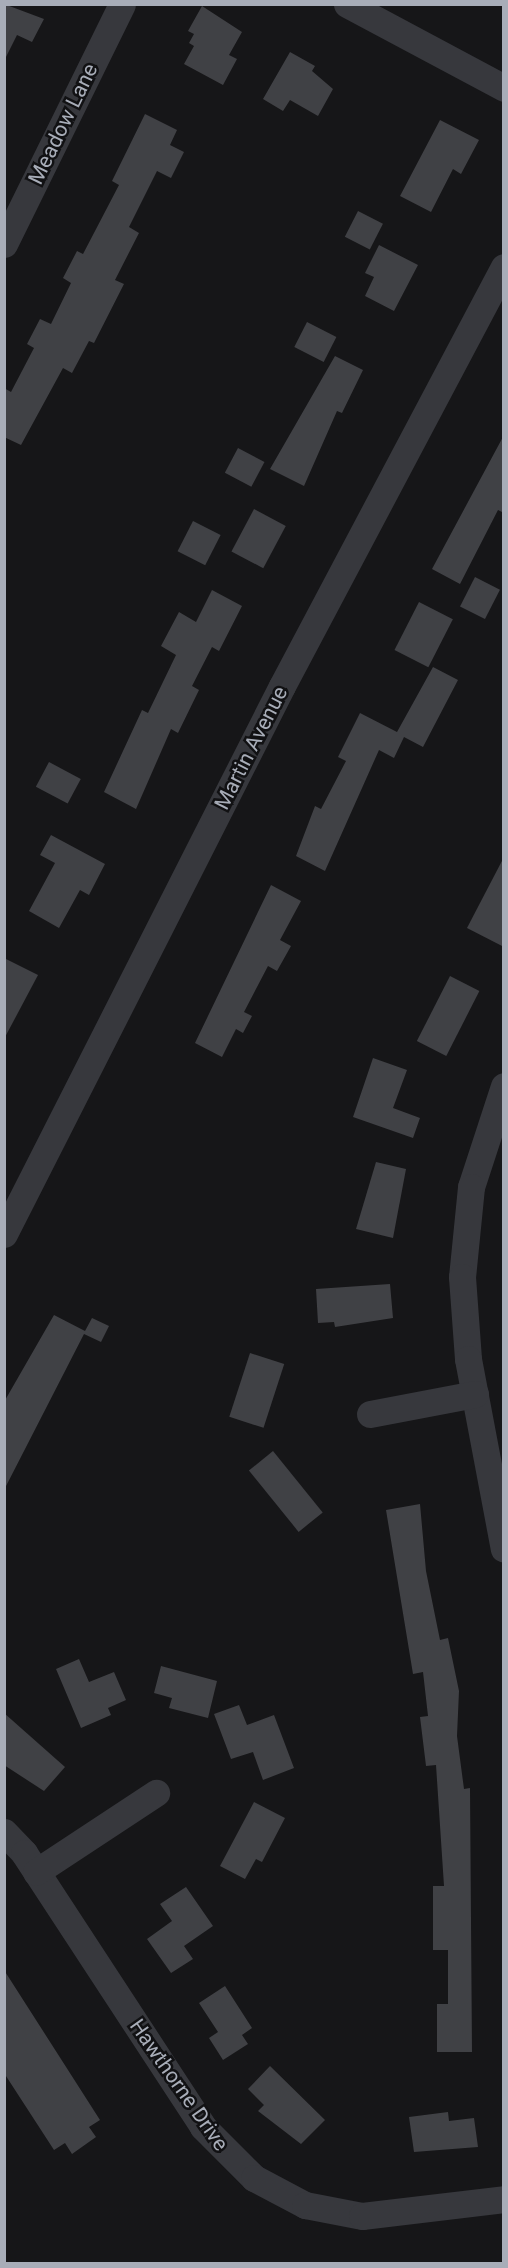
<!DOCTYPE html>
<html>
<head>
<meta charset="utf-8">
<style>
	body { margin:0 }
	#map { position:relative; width:508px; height:2268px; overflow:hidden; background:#161618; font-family:Roboto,sans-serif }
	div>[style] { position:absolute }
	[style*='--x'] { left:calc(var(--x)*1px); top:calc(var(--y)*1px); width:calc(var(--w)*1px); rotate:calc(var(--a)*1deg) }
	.building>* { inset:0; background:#404145; transform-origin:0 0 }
	.minor>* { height:27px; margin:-13.5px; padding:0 13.5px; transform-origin:13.5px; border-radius:13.5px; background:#37383d }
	span { translate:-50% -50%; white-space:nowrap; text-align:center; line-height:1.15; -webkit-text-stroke:5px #111113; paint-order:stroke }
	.street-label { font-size:21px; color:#a8adb8 }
	.frame { position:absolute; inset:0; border:6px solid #a8adb8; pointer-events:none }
</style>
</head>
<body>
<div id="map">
	<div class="building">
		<div style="clip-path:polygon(4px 4px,44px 19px,32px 42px,17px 35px,4px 61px)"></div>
		<div style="clip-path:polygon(202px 6px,242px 32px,229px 55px,237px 59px,223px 85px,184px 64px,194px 46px,189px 43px,194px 34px,188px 31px)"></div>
		<div style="clip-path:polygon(290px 52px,315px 66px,312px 71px,333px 89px,318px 116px,290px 100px,283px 111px,263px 99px)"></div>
		<div style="clip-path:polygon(145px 114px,177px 130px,170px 145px,184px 152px,171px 178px,157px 171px,129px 227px,139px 233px,115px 280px,124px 284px,94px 343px,89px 341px,72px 373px,63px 368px,21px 445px,4px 437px,4px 388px,11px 392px,34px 348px,27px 344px,40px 319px,51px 324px,71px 283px,63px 278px,77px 251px,83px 254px,119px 185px,112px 181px)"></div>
		<div style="clip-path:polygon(440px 120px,479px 140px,461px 174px,453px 169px,431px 212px,400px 196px)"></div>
		<div style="left:358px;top:211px;width:28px;height:29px;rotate:27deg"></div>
		<div style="clip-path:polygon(379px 245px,418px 265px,394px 311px,365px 296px,374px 277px,365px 273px)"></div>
		<div style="left:307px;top:322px;width:33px;height:28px;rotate:27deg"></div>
		<div style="clip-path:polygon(335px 356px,363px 370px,342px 413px,337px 411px,304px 486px,270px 469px)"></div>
		<div style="clip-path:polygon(504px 435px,504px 513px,498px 510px,460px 584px,432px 569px)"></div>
		<div style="left:238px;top:448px;width:30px;height:28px;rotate:28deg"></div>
		<div style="left:254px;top:509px;width:36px;height:48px;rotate:28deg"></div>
		<div style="left:193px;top:521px;width:31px;height:34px;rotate:27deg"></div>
		<div style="left:475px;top:577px;width:28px;height:33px;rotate:27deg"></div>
		<div style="clip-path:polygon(212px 590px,242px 606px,219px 651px,212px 647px,192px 686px,199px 690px,178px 733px,171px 729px,136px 809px,104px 792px,142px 710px,148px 713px,176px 655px,161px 646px,179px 612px,196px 622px)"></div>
		<div style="left:419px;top:602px;width:38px;height:54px;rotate:27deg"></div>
		<div style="clip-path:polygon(433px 667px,458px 680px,423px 747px,404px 737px,394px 758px,379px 750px,325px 871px,296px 856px,315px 806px,321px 809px,346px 761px,338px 757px,360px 713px,397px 732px)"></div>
		<div style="left:49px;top:762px;width:36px;height:28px;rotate:28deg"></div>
		<div style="clip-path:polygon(51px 835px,105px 864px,89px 895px,80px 890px,59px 928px,29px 911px,55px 863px,40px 855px)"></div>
		<div style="clip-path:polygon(504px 857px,504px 947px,467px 928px)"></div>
		<div style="clip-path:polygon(271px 885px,301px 901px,280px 940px,291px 946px,277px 971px,268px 966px,244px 1012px,252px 1016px,243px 1033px,236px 1029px,222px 1057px,195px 1043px)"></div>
		<div style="clip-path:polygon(4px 958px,38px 975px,4px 1039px)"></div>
		<div style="left:450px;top:976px;width:33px;height:73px;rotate:27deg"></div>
		<div style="clip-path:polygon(373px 1058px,407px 1070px,393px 1108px,420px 1118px,413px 1138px,353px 1117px)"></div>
		<div style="clip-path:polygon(376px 1162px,406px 1169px,393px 1238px,356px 1229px)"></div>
		<div style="clip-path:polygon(390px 1284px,393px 1318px,335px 1327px,334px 1322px,318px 1323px,316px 1289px)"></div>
		<div style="clip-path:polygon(54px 1315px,85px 1331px,92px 1318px,109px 1326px,101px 1342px,84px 1334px,4px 1490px,4px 1402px)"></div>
		<div style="left:250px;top:1353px;width:36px;height:67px;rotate:18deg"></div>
		<div style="left:273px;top:1451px;width:79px;height:31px;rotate:51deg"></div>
		<div style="clip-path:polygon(420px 1504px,426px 1571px,440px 1640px,448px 1638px,459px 1691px,457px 1736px,464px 1789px,470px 1788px,472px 2052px,437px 2052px,437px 2004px,448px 2004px,448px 1950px,433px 1950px,433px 1886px,444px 1886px,436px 1765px,426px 1766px,420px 1717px,428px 1716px,423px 1672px,413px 1674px,386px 1510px)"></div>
		<div style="clip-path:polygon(79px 1659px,89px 1682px,114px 1672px,126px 1700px,108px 1708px,111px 1715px,81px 1728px,56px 1669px)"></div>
		<div style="clip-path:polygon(161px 1666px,217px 1681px,208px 1718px,169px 1708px,172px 1698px,154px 1693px)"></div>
		<div style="clip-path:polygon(239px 1705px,247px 1725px,274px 1715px,294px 1768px,263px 1780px,253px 1752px,231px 1759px,214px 1714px)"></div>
		<div style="clip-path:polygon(4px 1713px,65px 1767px,44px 1791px,4px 1765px)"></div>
		<div style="clip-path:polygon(254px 1802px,285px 1818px,262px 1862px,256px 1859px,245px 1879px,220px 1866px)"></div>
		<div style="clip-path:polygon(186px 1887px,213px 1926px,184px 1946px,193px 1959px,171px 1973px,147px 1939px,172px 1921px,160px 1904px)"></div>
		<div style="clip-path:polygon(4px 1970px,100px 2120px,89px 2127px,96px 2137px,72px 2154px,65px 2143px,54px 2150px,4px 2073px)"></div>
		<div style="clip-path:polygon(225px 1986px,252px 2028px,242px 2035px,248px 2044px,223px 2060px,209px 2038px,218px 2032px,199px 2003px)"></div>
		<div style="clip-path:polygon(270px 2066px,325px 2120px,301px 2144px,258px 2111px,264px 2105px,248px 2089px)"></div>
		<div style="clip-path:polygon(448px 2112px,449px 2121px,474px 2118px,478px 2147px,414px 2152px,409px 2117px)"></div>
	</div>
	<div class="minor">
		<div style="--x:347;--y:4;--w:178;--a:28.1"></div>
		<div style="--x:4;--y:244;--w:267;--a:-63.8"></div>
		<div style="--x:504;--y:1086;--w:106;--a:108.1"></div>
		<div style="--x:471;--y:1187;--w:90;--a:95.7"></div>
		<div style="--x:462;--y:1277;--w:82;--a:85.8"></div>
		<div style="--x:468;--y:1359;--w:193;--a:79.3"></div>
		<div style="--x:4;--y:1234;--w:614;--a:-63.1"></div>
		<div style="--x:282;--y:686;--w:474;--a:-62.1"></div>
		<div style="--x:370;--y:1414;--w:107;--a:-10.8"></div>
		<div style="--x:4;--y:1832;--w:29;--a:46"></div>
		<div style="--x:24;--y:1853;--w:327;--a:56.8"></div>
		<div style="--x:203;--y:2127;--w:72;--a:45"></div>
		<div style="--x:254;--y:2178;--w:58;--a:27.9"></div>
		<div style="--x:305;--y:2205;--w:58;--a:10.9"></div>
		<div style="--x:362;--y:2216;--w:143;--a:-6.8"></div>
		<div style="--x:36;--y:1872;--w:144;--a:-33.4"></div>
	</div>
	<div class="street-label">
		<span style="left:63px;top:124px;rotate:-64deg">Meadow Lane</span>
		<span style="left:251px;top:748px;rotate:-63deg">Martin Avenue</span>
		<span style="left:179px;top:2085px;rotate:55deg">Hawthorne Drive</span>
	</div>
	<div class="frame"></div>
</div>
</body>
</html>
